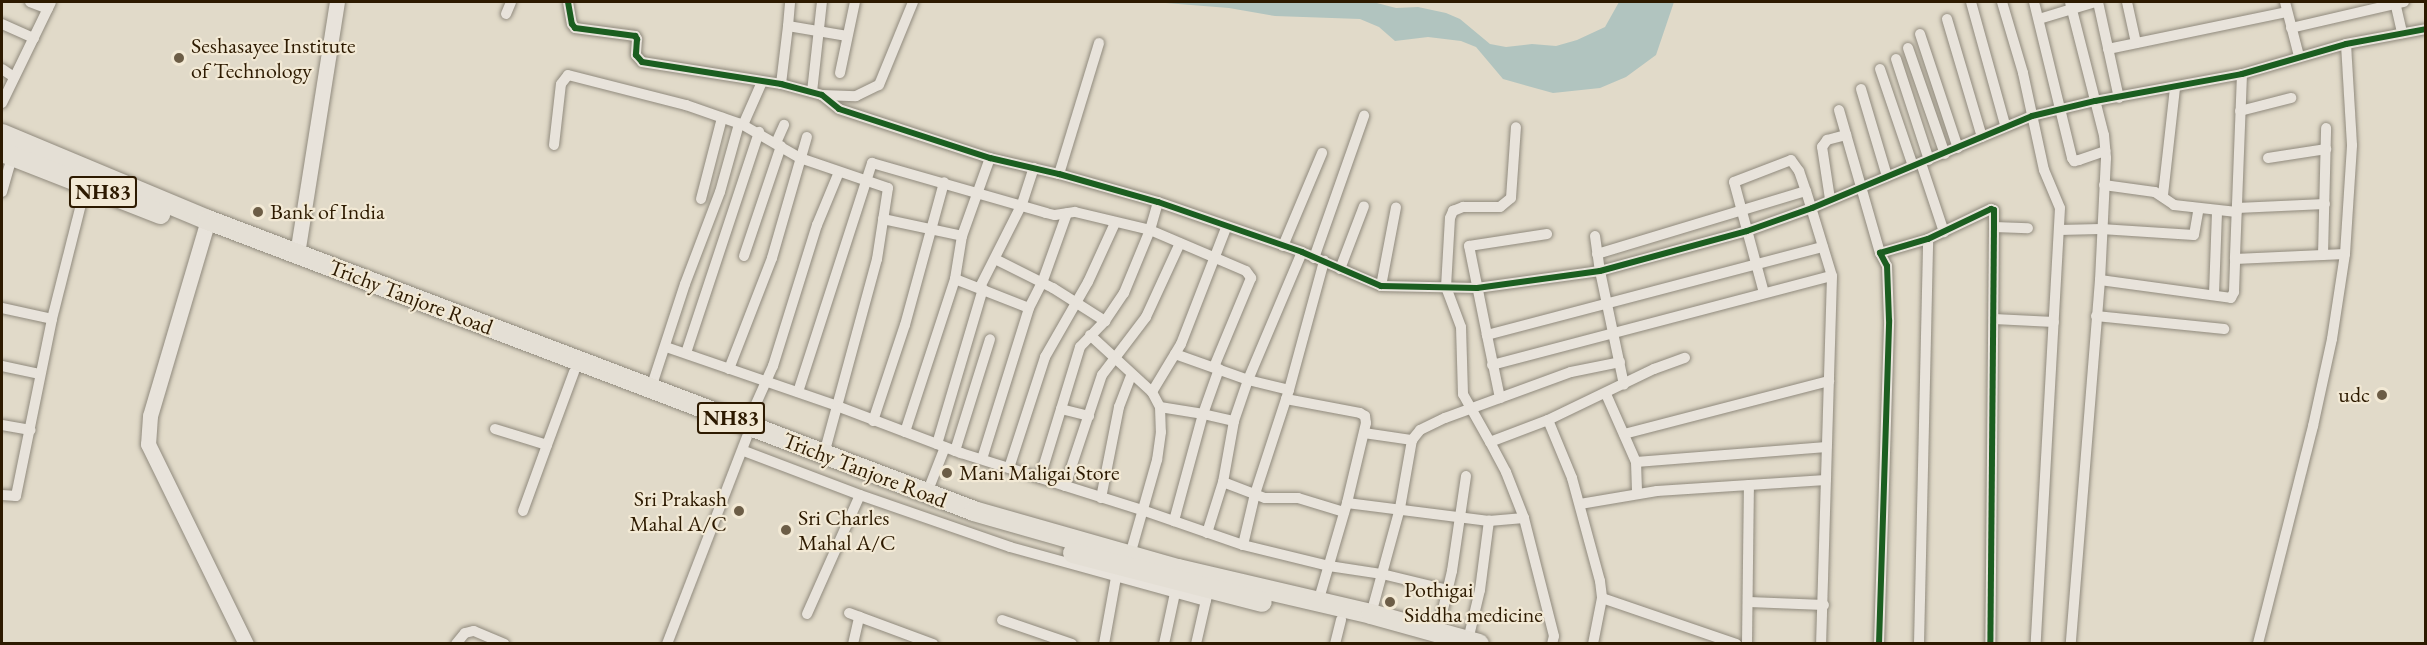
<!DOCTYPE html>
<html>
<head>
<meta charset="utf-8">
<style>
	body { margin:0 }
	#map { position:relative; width:2427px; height:645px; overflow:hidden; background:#e1dac9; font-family:"EB Garamond",serif }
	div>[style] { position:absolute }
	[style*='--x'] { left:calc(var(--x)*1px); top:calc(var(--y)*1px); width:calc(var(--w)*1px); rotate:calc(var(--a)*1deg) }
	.water>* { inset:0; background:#b1c4bf }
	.roads { filter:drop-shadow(0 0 2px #908a7d) drop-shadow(0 0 2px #908a7d) }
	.street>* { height:10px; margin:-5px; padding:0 5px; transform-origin:5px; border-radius:5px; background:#e8e3db }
	.secondary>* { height:15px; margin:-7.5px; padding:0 7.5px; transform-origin:7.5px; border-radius:7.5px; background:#e8e3db }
	.highway>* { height:20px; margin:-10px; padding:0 10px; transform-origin:10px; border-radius:10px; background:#e4dfd5 }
	.cycleway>* { height:6px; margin:-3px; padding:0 3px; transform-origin:3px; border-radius:3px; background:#1b5e20 }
	.dots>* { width:16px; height:16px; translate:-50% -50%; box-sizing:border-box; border:3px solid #f2e9d5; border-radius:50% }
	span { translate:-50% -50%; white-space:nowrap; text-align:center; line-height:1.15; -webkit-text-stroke:4.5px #f2e9d5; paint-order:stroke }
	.shield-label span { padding:2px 4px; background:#f2e9d5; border:2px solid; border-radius:4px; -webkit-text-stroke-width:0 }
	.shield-label { font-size:21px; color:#2d1a00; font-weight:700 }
	.poi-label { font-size:22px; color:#2d1a00 }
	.left { translate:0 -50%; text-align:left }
	.right { translate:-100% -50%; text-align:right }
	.street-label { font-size:22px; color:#2d1a00 }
	.frame { position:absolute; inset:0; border:3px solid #2d1a00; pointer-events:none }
</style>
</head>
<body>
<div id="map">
	<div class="water">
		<div style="clip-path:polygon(1153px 2px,1373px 2px,1396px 8px,1418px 7px,1446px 13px,1460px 19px,1490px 44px,1506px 47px,1532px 44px,1556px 46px,1577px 40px,1605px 27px,1619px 2px,1674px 2px,1656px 55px,1626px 77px,1600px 88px,1553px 93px,1503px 79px,1476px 47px,1461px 41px,1428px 37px,1395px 41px,1379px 27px,1360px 19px,1275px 16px,1229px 8px)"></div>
	</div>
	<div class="roads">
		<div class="street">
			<div style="--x:30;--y:2;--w:19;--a:21"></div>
			<div style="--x:568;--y:2;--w:22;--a:80"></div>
			<div style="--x:572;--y:24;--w:5;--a:53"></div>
			<div style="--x:575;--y:28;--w:61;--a:7.6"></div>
			<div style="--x:635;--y:36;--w:4;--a:56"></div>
			<div style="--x:637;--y:39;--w:16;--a:94"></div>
			<div style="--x:636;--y:55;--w:9;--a:49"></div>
			<div style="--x:642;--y:62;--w:141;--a:9"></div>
			<div style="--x:781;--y:84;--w:42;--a:15"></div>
			<div style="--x:822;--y:95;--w:22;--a:39"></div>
			<div style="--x:839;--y:109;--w:159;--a:18"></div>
			<div style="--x:990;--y:158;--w:71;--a:13.1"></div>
			<div style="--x:1059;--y:174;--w:103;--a:15.8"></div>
			<div style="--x:1158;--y:202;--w:152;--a:19.1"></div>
			<div style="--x:1302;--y:252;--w:86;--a:23.3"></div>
			<div style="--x:1381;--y:286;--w:96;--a:1.2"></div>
			<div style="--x:1477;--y:288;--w:124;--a:-7.9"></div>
			<div style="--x:1600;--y:271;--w:152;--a:-15.2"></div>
			<div style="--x:1747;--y:231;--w:69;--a:-19.5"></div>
			<div style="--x:1812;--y:208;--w:238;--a:-22.7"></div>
			<div style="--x:2032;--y:116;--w:65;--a:-13.4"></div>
			<div style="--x:2095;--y:101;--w:149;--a:-10.4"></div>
			<div style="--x:2242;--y:74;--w:108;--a:-16.1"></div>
			<div style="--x:2346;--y:44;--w:81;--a:-10.6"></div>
			<div style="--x:1971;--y:2;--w:128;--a:74.5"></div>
			<div style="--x:2002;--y:2;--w:74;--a:73.5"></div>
			<div style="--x:2023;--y:73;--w:99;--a:77.8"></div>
			<div style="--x:2044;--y:170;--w:41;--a:67.2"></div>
			<div style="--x:2060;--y:208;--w:437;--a:93.2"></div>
			<div style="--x:2034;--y:2;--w:161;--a:76.3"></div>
			<div style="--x:2072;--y:158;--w:4;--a:56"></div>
			<div style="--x:2074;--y:161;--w:5;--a:-11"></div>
			<div style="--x:2079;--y:160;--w:28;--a:-19"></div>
			<div style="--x:2070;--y:2;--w:137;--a:75.7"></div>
			<div style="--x:2104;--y:135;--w:23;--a:85"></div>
			<div style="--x:2106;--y:158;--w:122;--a:92.8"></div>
			<div style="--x:2100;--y:280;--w:365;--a:94.6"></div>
			<div style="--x:2098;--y:2;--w:98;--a:77.7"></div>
			<div style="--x:2127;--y:2;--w:42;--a:77.6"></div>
			<div style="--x:2285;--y:2;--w:56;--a:75.5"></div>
			<div style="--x:2395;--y:2;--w:32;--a:77"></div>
			<div style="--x:506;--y:14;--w:13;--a:-67"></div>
			<div style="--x:1947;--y:19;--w:123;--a:73.5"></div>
			<div style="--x:2039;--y:19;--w:59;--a:-16.9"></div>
			<div style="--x:2;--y:24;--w:35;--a:24"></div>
			<div style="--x:788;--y:26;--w:24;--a:-85"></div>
			<div style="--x:2291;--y:28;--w:116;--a:-13"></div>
			<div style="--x:1920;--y:34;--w:120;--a:71.6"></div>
			<div style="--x:1908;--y:48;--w:112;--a:70.8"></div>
			<div style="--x:2108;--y:49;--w:182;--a:-11.7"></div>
			<div style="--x:1896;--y:59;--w:106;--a:71.9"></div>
			<div style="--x:2;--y:69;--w:14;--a:34"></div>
			<div style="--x:1880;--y:69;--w:102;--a:71.2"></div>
			<div style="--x:840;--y:73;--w:73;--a:-78.1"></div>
			<div style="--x:2242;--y:74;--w:185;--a:92.2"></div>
			<div style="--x:2235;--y:259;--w:110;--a:-2.6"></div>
			<div style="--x:2345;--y:254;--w:86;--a:98.7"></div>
			<div style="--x:2332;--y:339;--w:89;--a:102.3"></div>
			<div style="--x:2313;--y:426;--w:225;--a:104.2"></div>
			<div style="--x:781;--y:84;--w:58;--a:-83.1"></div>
			<div style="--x:788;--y:26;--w:60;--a:9.6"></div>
			<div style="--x:1861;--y:89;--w:91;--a:73.4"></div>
			<div style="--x:812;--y:92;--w:91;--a:-83.7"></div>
			<div style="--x:822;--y:95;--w:34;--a:2"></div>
			<div style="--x:856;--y:96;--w:25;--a:-26"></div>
			<div style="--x:879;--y:85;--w:90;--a:-67.7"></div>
			<div style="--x:2;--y:103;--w:112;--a:-64.1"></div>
			<div style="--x:1839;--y:110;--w:149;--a:74"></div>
			<div style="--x:2240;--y:111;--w:53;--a:-14.3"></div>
			<div style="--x:743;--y:125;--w:47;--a:-66.2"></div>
			<div style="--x:776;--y:143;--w:20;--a:-66"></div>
			<div style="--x:554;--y:145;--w:61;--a:-83.5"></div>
			<div style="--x:561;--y:84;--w:11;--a:-52"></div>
			<div style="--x:568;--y:75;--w:122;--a:14.3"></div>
			<div style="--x:686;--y:105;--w:60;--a:19.3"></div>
			<div style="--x:743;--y:125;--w:66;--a:30.1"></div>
			<div style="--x:800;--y:158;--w:93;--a:18.8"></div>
			<div style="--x:888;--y:188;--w:72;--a:98.8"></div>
			<div style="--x:877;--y:259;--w:202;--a:105.2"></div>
			<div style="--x:2268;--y:158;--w:59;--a:-8.8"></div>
			<div style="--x:1921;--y:163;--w:73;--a:71.6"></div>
			<div style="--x:1059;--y:174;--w:137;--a:-73"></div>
			<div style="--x:2104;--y:185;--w:51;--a:7.8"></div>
			<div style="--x:2155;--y:192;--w:23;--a:34"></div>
			<div style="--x:2174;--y:205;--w:63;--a:6.3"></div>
			<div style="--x:2;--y:192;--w:37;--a:-74"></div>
			<div style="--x:2163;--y:195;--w:108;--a:-83.6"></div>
			<div style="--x:701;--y:199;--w:84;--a:-75.5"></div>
			<div style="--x:1830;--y:199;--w:53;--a:-98.7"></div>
			<div style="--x:1822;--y:147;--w:9;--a:-54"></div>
			<div style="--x:1827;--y:140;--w:20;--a:-15"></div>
			<div style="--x:2237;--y:208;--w:88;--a:-2.6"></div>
			<div style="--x:883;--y:219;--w:81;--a:12.1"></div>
			<div style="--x:962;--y:236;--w:83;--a:-70.3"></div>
			<div style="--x:1994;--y:227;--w:34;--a:2"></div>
			<div style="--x:2059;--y:230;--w:42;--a:-1.4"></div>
			<div style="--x:2101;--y:229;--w:93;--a:3.7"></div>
			<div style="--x:2194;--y:235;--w:27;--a:-80"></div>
			<div style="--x:1595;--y:236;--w:35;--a:82"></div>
			<div style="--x:1600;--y:271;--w:116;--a:78.1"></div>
			<div style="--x:1283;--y:246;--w:101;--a:-67.2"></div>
			<div style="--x:1302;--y:252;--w:139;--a:112.9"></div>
			<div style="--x:1248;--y:380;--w:43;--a:108.9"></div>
			<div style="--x:1234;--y:421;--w:62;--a:100.2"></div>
			<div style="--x:1223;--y:482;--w:45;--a:20.9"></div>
			<div style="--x:1265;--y:498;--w:33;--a:0"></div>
			<div style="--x:1298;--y:498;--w:48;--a:16.9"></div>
			<div style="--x:1597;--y:254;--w:218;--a:-16.8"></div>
			<div style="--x:2345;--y:254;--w:109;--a:-86.3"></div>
			<div style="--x:2352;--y:145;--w:101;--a:-93.4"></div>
			<div style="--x:2323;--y:255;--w:127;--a:-88.6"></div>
			<div style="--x:744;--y:256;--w:116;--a:-71.4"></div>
			<div style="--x:1314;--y:258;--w:151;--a:-70.6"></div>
			<div style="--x:995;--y:259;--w:65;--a:26.6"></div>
			<div style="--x:1053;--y:288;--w:62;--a:32.4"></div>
			<div style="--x:1105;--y:321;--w:36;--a:134"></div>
			<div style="--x:1080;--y:347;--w:137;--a:107"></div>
			<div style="--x:1340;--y:269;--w:67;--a:-69.1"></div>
			<div style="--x:955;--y:279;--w:44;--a:-80.8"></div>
			<div style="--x:2100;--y:280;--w:132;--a:7.8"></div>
			<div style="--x:2231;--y:298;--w:7;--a:-63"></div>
			<div style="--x:2234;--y:292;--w:33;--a:-88"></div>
			<div style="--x:1381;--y:286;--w:80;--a:-79.2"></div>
			<div style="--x:980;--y:287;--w:93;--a:-63.2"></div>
			<div style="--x:1022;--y:204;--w:38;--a:-72"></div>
			<div style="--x:1764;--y:293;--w:115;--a:-105.1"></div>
			<div style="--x:1734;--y:182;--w:61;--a:-21.1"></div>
			<div style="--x:1791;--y:160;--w:14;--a:54"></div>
			<div style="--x:1799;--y:171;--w:21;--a:71"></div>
			<div style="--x:1806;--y:191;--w:89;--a:73"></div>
			<div style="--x:1832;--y:276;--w:368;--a:91.7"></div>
			<div style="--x:2214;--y:294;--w:82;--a:-87.9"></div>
			<div style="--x:2;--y:308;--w:51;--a:12.4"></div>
			<div style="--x:2096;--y:316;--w:129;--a:5.8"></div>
			<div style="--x:1994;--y:319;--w:60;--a:2.9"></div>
			<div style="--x:1105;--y:321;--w:34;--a:-56"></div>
			<div style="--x:1124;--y:293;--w:68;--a:-67.6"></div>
			<div style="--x:1150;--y:230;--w:29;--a:-74"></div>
			<div style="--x:1090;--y:335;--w:84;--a:42.6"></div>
			<div style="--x:1152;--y:392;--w:17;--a:62"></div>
			<div style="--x:1160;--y:407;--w:25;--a:88"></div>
			<div style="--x:1161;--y:432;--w:28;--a:98"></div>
			<div style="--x:1157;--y:460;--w:99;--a:105.9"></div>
			<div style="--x:1487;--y:335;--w:91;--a:-101.4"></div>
			<div style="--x:1469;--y:246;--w:79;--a:-8.7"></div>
			<div style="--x:666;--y:347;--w:181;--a:19"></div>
			<div style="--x:837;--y:406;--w:133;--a:20.8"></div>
			<div style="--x:961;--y:453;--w:190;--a:17.5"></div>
			<div style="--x:1142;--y:510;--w:107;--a:19.1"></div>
			<div style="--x:1243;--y:545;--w:89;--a:13.7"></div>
			<div style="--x:1329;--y:566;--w:54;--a:8.6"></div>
			<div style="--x:1382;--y:574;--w:68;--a:13.6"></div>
			<div style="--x:686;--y:353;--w:233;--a:-71.7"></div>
			<div style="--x:1175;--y:354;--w:77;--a:19.6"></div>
			<div style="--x:1248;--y:380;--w:42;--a:13.7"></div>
			<div style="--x:1492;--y:365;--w:351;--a:-14.7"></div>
			<div style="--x:2;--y:366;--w:39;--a:12"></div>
			<div style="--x:729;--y:369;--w:119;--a:-68.8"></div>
			<div style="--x:772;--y:258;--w:126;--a:-73.9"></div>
			<div style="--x:1219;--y:369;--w:48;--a:109.6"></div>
			<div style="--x:1203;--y:414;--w:32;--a:13"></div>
			<div style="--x:651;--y:388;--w:109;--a:-71.9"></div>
			<div style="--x:685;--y:284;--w:98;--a:-69.2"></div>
			<div style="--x:720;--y:192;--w:71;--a:-74.4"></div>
			<div style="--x:798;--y:392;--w:241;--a:-72.1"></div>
			<div style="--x:872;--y:163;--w:181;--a:16"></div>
			<div style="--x:1046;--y:213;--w:9;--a:13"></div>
			<div style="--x:1055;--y:215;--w:20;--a:-9"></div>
			<div style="--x:1075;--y:212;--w:77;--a:13.5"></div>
			<div style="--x:1150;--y:230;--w:104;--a:23.1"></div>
			<div style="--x:1246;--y:271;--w:9;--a:54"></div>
			<div style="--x:1251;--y:278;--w:96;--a:112.6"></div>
			<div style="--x:1152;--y:392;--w:56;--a:-58.9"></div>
			<div style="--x:1181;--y:344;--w:124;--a:-68.8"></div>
			<div style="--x:1606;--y:394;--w:74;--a:66.2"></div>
			<div style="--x:1636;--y:462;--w:32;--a:88"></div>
			<div style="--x:1500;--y:398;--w:64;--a:-101.7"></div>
			<div style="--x:1487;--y:335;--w:347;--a:-14.7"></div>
			<div style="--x:1286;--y:399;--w:75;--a:10.7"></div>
			<div style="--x:1360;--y:413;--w:6;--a:31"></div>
			<div style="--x:1365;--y:416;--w:7;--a:82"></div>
			<div style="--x:1366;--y:423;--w:82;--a:103.4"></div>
			<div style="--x:1347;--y:503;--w:103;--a:106.3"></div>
			<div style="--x:1160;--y:407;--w:44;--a:9.2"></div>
			<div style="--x:1203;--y:414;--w:111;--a:105.2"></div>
			<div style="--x:1061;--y:409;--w:29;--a:14"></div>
			<div style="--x:1548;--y:420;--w:63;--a:67.5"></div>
			<div style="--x:1572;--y:478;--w:107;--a:74.8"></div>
			<div style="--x:1600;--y:581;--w:17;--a:83"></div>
			<div style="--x:1602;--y:598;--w:47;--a:101.1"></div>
			<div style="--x:873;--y:421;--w:101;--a:-71.6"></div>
			<div style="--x:905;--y:325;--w:148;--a:-74.7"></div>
			<div style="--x:747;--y:424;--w:64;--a:-65.9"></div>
			<div style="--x:773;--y:366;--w:148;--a:-72.7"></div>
			<div style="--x:817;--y:225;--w:57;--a:-67.5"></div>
			<div style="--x:2;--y:425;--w:29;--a:10"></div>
			<div style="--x:495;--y:429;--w:54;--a:17.1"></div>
			<div style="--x:547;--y:445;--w:78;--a:-69.7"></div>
			<div style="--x:905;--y:432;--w:161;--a:-71.9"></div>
			<div style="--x:955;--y:279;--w:79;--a:21.4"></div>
			<div style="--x:1364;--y:433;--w:49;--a:8.3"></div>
			<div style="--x:1412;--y:440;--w:69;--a:100"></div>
			<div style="--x:1400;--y:508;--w:110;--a:105.3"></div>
			<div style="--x:1624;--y:434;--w:212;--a:-14.5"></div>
			<div style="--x:1412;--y:440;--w:13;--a:-51"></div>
			<div style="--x:1420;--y:430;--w:28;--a:-26"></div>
			<div style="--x:1445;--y:418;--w:134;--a:-20.1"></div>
			<div style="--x:1571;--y:372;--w:50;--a:-11.5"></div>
			<div style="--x:1490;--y:442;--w:55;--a:-119.4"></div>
			<div style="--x:1463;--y:394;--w:67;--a:-91.7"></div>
			<div style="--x:1461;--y:327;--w:43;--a:-110.6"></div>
			<div style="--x:1446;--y:287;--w:69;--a:-86.7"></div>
			<div style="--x:1450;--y:218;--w:8;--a:-67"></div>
			<div style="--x:1453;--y:211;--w:11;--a:-22"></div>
			<div style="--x:1463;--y:207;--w:37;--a:0"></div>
			<div style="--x:1500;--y:207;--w:14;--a:-39"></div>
			<div style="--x:1511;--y:198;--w:71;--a:-86"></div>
			<div style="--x:937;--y:444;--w:162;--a:-73.5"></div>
			<div style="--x:744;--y:451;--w:124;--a:20.8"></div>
			<div style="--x:860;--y:495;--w:159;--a:19.1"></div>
			<div style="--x:1010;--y:547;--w:203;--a:15.4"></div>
			<div style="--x:955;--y:451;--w:117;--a:-72.6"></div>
			<div style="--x:982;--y:459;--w:158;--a:-72.7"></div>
			<div style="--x:1029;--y:308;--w:28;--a:-63"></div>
			<div style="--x:1042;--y:283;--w:74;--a:-70.3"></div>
			<div style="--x:1636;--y:462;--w:191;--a:-4.5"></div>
			<div style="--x:1009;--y:468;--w:117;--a:-72"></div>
			<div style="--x:1045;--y:357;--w:86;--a:-60.2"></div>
			<div style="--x:1088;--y:282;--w:65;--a:-65.4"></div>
			<div style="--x:1065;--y:486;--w:117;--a:-71.6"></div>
			<div style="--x:1102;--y:375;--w:73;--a:-52.8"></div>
			<div style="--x:1146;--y:317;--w:81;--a:-65.3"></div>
			<div style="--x:927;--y:493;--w:49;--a:-68.6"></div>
			<div style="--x:2;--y:495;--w:14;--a:4"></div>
			<div style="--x:16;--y:496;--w:181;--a:-78.5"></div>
			<div style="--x:52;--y:319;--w:138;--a:-75.8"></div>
			<div style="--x:1101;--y:498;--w:93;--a:-78.8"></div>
			<div style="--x:1119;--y:407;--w:34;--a:-69"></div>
			<div style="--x:1347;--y:503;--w:143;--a:7.2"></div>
			<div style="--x:1489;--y:521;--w:35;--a:-5"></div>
			<div style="--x:1580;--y:504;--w:78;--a:-9.6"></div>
			<div style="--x:1657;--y:491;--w:169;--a:-3.7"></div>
			<div style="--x:523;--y:511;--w:70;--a:-70"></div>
			<div style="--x:1207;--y:533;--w:53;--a:-72.6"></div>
			<div style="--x:1243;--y:545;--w:52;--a:-76.8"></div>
			<div style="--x:1255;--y:494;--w:109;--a:-71.9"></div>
			<div style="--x:1289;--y:390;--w:134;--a:-74.8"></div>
			<div style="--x:1602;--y:598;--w:142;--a:18.9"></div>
			<div style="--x:1749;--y:602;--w:75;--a:2.3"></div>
			<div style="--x:849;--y:613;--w:90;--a:20.3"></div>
			<div style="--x:807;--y:614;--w:130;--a:-66"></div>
			<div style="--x:1002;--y:620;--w:74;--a:18.9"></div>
			<div style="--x:1438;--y:631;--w:62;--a:-76.9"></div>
			<div style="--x:1452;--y:571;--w:96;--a:-81.6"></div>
			<div style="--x:1468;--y:640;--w:51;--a:-76.5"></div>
			<div style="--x:1480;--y:590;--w:70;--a:-82.6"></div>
			<div style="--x:456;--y:644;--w:14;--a:-51"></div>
			<div style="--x:465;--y:633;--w:9;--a:-13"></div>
			<div style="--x:474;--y:631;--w:33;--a:23"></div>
			<div style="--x:667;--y:644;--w:222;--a:-68.9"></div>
			<div style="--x:853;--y:644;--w:28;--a:-77"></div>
			<div style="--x:1104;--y:644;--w:68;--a:-79.8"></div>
			<div style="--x:1164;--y:644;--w:52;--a:-77.8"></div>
			<div style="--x:1196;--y:644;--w:49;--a:-77.1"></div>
			<div style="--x:1335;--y:644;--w:25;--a:-76"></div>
			<div style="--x:1552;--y:644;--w:8;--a:-76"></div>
			<div style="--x:1554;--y:636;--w:122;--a:-104.3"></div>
			<div style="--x:1524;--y:518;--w:49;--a:-111.4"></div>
			<div style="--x:1506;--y:472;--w:34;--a:-118"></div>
			<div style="--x:1490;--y:442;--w:62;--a:-20.8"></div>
			<div style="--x:1548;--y:420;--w:118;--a:-25.7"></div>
			<div style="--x:1654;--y:369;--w:33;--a:-20"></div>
			<div style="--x:1747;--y:644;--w:159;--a:-89.3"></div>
			<div style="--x:1879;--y:644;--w:324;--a:-88.2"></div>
			<div style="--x:1889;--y:320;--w:54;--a:-92.1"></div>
			<div style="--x:1887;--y:266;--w:15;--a:-118"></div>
			<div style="--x:1880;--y:253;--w:50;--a:-16.3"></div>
			<div style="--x:1928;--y:239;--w:70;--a:-25.5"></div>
			<div style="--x:1991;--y:209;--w:3;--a:18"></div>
			<div style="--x:1994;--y:210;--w:17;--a:90"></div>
			<div style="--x:1994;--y:227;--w:417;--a:90.5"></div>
			<div style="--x:1919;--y:644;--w:405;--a:-88.7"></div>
		</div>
		<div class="secondary">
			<div style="--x:208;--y:220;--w:204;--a:106.5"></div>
			<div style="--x:150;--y:416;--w:28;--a:94"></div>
			<div style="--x:148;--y:444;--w:223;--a:63.9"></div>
			<div style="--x:297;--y:254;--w:255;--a:-81"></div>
		</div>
		<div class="highway">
			<div style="--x:2;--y:134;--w:223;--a:22.7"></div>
			<div style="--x:208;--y:220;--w:819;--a:20.8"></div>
			<div style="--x:974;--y:511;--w:212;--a:15.9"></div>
			<div style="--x:1178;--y:569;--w:198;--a:13.1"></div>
			<div style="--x:1371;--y:614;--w:112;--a:15.5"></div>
			<div style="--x:2;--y:152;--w:170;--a:21.4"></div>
			<div style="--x:1073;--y:553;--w:195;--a:14.5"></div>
		</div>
	</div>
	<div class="cycleway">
		<div style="--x:568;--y:2;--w:22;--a:80"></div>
		<div style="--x:572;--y:24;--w:5;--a:53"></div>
		<div style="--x:575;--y:28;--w:61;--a:7.6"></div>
		<div style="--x:635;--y:36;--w:4;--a:56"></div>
		<div style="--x:637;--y:39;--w:16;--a:94"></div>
		<div style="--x:636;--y:55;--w:9;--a:49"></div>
		<div style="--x:642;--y:62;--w:141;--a:9"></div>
		<div style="--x:781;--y:84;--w:42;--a:15"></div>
		<div style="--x:822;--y:95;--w:22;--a:39"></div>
		<div style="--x:839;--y:109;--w:159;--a:18"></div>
		<div style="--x:990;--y:158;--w:71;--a:13.1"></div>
		<div style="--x:1059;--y:174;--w:103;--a:15.8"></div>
		<div style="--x:1158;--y:202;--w:152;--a:19.1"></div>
		<div style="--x:1302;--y:252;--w:86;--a:23.3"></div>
		<div style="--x:1381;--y:286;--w:96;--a:1.2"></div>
		<div style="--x:1477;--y:288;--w:124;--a:-7.9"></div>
		<div style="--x:1600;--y:271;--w:152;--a:-15.2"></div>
		<div style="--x:1747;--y:231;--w:69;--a:-19.5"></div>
		<div style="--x:1812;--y:208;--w:238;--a:-22.7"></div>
		<div style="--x:2032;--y:116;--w:65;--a:-13.4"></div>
		<div style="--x:2095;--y:101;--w:149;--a:-10.4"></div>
		<div style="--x:2242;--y:74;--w:108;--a:-16.1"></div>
		<div style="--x:2346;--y:44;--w:81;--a:-10.6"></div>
		<div style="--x:1879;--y:644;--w:324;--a:-88.2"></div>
		<div style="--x:1889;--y:320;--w:54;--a:-92.1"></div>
		<div style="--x:1887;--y:266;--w:15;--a:-118"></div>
		<div style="--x:1880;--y:253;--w:50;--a:-16.3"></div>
		<div style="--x:1928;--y:239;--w:70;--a:-25.5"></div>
		<div style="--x:1991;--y:209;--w:3;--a:18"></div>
		<div style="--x:1994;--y:210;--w:17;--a:90"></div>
		<div style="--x:1994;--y:227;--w:417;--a:90.5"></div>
	</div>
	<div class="dots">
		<div style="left:179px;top:58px;background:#6c5d46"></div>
		<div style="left:258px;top:212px;background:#6c5d46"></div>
		<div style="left:2382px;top:395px;background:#6c5d46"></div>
		<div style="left:947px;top:473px;background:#6c5d46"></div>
		<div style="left:739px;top:511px;background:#6c5d46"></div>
		<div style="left:786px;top:530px;background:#6c5d46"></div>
		<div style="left:1390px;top:602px;background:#6c5d46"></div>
	</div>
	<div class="shield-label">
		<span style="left:103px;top:192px">NH83</span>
		<span style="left:731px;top:418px">NH83</span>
	</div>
	<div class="poi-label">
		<span class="left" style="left:191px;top:58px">Seshasayee Institute<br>of Technology</span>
		<span class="left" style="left:270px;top:212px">Bank of India</span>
		<span class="right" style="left:2370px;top:395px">udc</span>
		<span class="left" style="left:959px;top:473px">Mani Maligai Store</span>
		<span class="right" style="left:727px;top:511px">Sri Prakash<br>Mahal A/C</span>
		<span class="left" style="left:798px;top:530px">Sri Charles<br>Mahal A/C</span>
		<span class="left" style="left:1404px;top:602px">Pothigai<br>Siddha medicine</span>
	</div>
	<div class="street-label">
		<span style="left:411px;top:297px;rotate:21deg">Trichy Tanjore Road</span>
		<span style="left:865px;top:470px;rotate:21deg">Trichy Tanjore Road</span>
	</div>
	<div class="frame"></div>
</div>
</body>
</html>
